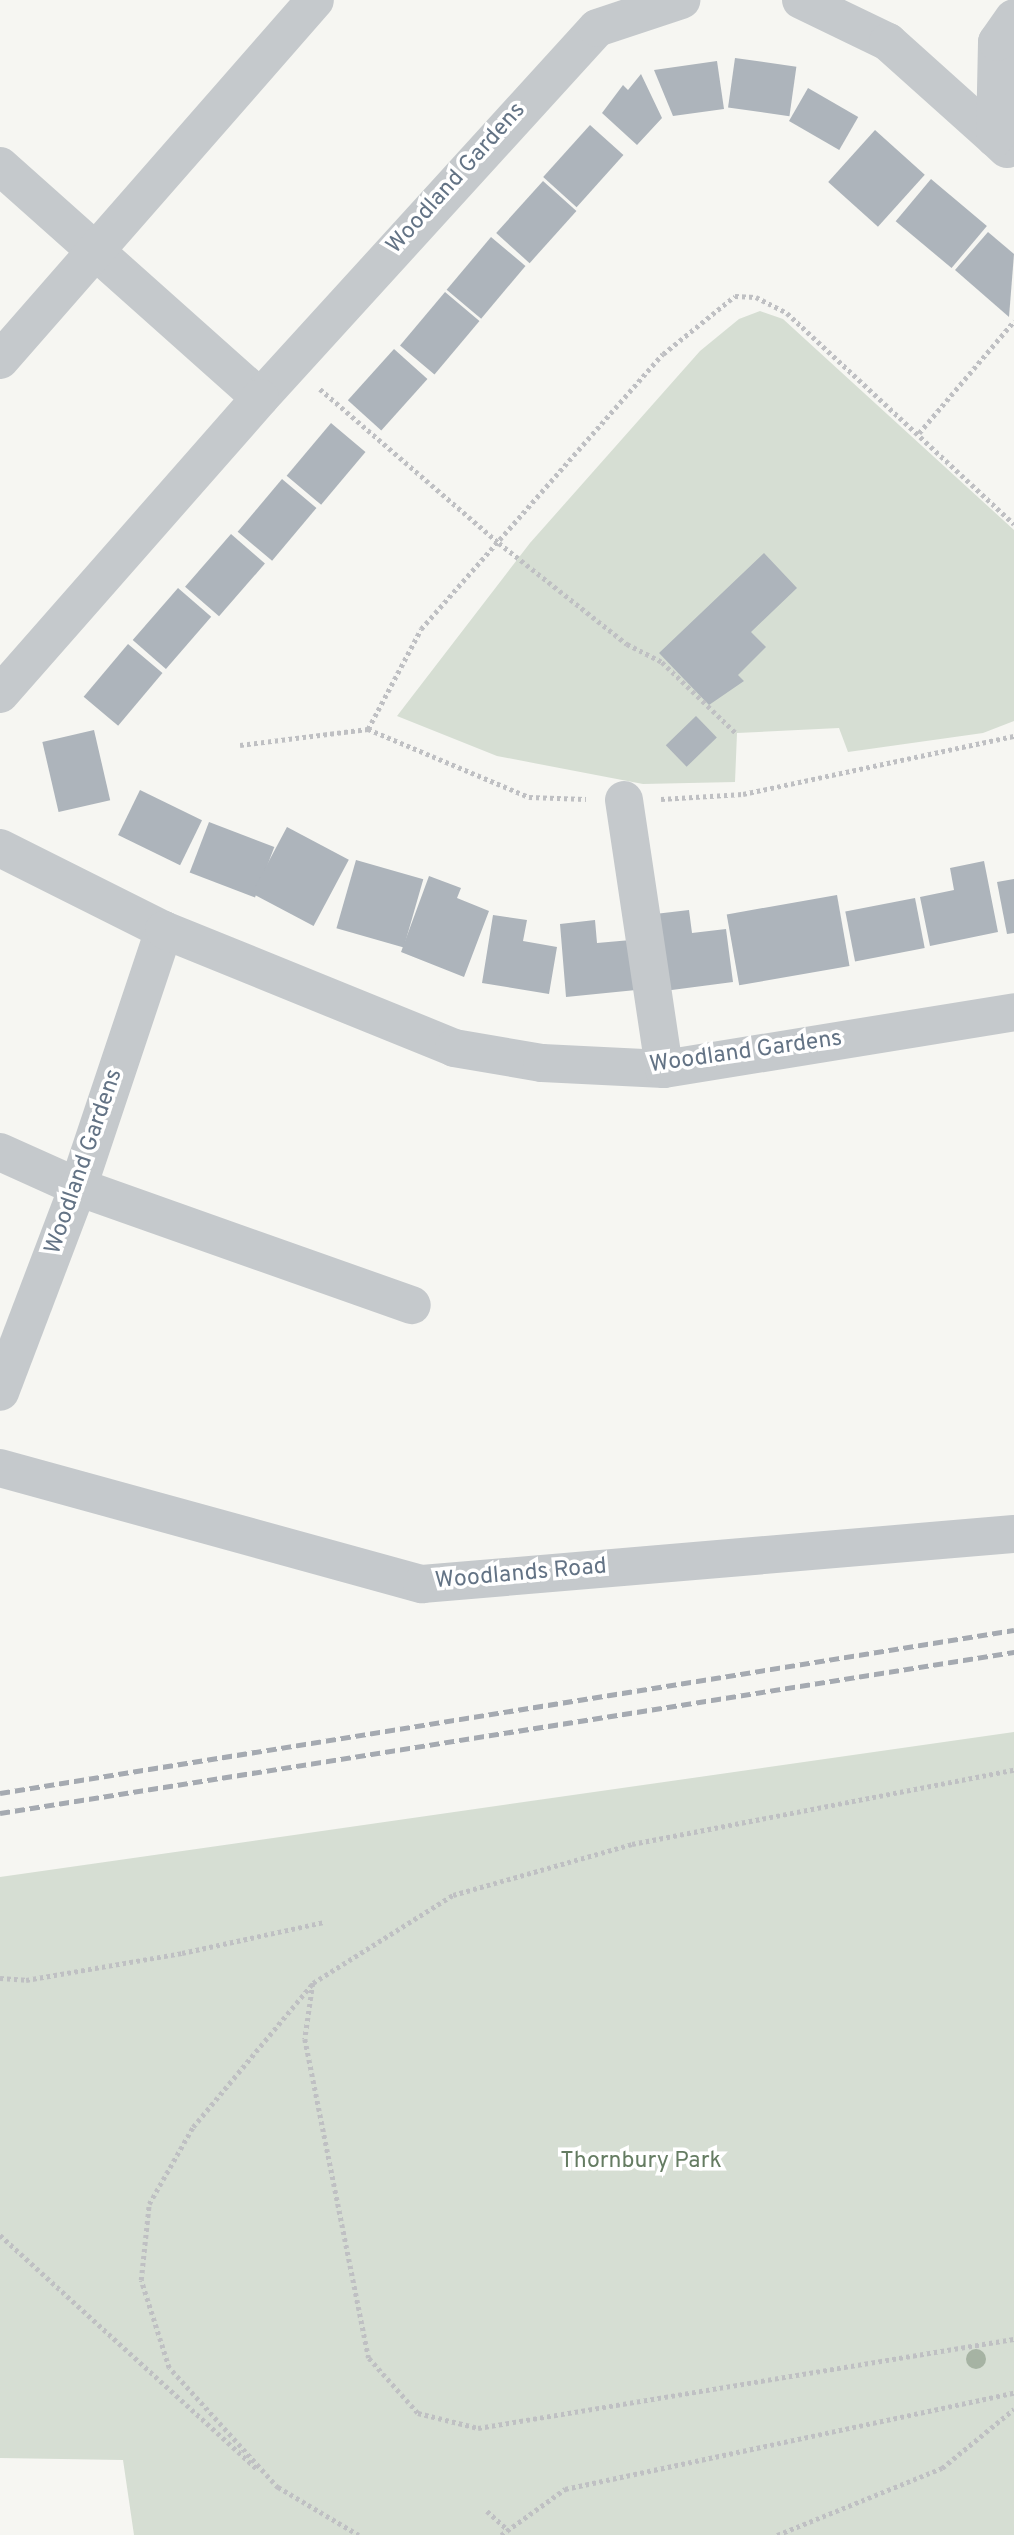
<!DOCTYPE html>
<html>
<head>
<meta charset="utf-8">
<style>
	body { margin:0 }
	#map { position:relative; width:1014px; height:2535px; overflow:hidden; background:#f6f6f2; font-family:Overpass,sans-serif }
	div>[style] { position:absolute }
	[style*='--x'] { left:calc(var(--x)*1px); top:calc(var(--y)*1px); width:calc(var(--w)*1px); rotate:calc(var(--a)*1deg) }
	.green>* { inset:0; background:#d6ded3 }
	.building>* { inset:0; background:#adb4bb; transform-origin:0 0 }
	.path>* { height:4.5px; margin-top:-2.25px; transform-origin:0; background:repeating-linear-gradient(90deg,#bfc0c3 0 3.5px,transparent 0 7px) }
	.minor>* { height:38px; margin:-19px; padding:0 19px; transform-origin:19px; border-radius:19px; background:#c5c9cc }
	.rail>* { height:5px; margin-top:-2.5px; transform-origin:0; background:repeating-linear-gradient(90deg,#a5aab1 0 10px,transparent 0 15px) }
	.trees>* { width:20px; height:20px; margin:-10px; border-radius:50%; background:#a6b3a3 }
	span { translate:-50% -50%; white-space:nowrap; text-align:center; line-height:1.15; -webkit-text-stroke:7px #fff; paint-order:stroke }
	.street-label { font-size:23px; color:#637385 }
	.park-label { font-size:23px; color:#657c62 }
</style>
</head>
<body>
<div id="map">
	<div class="green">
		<div style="clip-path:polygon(760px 311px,783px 319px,1014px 530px,1014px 721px,983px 733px,848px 752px,839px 728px,737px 733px,735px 782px,643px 784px,497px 756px,397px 716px,530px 543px,700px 351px,739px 319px)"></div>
		<div style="clip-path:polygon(1014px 1732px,1014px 2535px,134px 2535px,123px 2460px,0 2458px,0 1877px)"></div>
	</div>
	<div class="building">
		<div style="left:735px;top:58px;width:62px;height:50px;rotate:8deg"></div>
		<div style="clip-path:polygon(717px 61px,724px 109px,673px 116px,654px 70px)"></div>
		<div style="clip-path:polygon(641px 74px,662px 118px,637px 145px,602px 113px,623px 85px,628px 90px)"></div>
		<div style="left:808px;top:88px;width:58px;height:38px;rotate:30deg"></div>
		<div style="left:590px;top:125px;width:45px;height:70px;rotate:42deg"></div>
		<div style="left:875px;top:130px;width:67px;height:70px;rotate:42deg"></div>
		<div style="left:931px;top:179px;width:73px;height:55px;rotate:40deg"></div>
		<div style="left:543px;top:181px;width:45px;height:70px;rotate:42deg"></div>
		<div style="clip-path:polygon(988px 232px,1014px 254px,1009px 317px,955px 270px)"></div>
		<div style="left:491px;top:237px;width:45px;height:69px;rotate:40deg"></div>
		<div style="left:445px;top:292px;width:45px;height:70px;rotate:40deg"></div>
		<div style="left:394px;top:349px;width:45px;height:69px;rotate:42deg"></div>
		<div style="left:331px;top:423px;width:45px;height:69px;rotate:40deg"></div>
		<div style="left:282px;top:479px;width:45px;height:69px;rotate:40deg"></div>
		<div style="left:231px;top:534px;width:45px;height:70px;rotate:41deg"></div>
		<div style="clip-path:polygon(764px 553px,797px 588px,751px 632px,766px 647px,738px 675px,744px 681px,709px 705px,659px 653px)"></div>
		<div style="left:178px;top:588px;width:44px;height:69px;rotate:41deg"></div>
		<div style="left:128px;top:644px;width:45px;height:69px;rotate:40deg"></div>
		<div style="left:696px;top:716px;width:30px;height:42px;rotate:46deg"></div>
		<div style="left:94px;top:730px;width:72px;height:53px;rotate:77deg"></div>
		<div style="left:140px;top:790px;width:69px;height:50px;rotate:26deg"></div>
		<div style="left:209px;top:822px;width:70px;height:54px;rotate:21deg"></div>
		<div style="left:287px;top:827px;width:70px;height:75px;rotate:28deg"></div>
		<div style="left:356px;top:860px;width:70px;height:71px;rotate:16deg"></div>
		<div style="clip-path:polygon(984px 861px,998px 932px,930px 946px,920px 897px,954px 890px,950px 868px)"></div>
		<div style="clip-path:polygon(429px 876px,461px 888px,457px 898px,489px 911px,464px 977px,401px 952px)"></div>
		<div style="clip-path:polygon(1014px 879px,1014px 933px,1007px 934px,997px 882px)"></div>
		<div style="left:837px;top:895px;width:72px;height:112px;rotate:80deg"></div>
		<div style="left:915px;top:898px;width:51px;height:71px;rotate:79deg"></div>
		<div style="clip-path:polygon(689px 910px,692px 933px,726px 929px,733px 982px,664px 991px,655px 914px)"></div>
		<div style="clip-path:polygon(493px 915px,527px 920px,523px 941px,557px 947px,549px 994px,482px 983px)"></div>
		<div style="clip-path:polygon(595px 920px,597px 943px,631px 940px,636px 990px,566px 997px,560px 924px)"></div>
	</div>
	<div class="path">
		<div style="--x:320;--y:389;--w:236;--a:40.7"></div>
		<div style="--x:499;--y:543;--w:163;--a:38.3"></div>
		<div style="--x:627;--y:644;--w:39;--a:27"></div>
		<div style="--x:662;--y:662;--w:103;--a:43.8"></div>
		<div style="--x:919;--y:433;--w:147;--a:-49.7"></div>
		<div style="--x:368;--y:729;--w:113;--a:-62.1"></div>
		<div style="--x:421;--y:629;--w:366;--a:-48.7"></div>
		<div style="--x:663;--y:354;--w:92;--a:-38.9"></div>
		<div style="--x:735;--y:296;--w:21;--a:3"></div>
		<div style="--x:756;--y:297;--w:35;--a:27"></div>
		<div style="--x:787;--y:313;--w:310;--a:42.9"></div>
		<div style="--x:240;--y:745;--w:129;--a:-7.1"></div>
		<div style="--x:368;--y:729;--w:175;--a:22.9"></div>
		<div style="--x:529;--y:797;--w:57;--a:2"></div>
		<div style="--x:661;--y:799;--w:82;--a:-3.5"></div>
		<div style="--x:743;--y:794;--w:277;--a:-12.1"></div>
		<div style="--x:0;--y:1978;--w:26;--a:4"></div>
		<div style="--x:26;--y:1980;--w:158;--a:-9.8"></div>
		<div style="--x:182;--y:1953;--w:145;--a:-12.3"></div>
		<div style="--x:313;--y:1983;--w:57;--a:98.1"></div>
		<div style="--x:305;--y:2039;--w:325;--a:78.7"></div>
		<div style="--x:369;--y:2358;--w:74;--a:48.3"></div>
		<div style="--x:418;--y:2413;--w:62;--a:14"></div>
		<div style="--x:478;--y:2428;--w:543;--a:-9.43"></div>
		<div style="--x:0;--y:2235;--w:349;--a:42.3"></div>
		<div style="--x:278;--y:2487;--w:94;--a:30.7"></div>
		<div style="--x:278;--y:2488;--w:162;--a:-132.2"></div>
		<div style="--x:169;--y:2368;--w:92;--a:-107.7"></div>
		<div style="--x:141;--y:2280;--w:76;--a:-84"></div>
		<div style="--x:149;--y:2204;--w:89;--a:-60.3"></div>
		<div style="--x:193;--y:2127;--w:187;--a:-50.2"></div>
		<div style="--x:313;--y:1983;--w:165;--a:-32.2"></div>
		<div style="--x:453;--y:1895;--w:186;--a:-15.9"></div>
		<div style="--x:632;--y:1844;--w:389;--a:-11"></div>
		<div style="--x:487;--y:2511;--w:28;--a:42"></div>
		<div style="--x:501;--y:2535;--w:79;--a:-35.7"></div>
		<div style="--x:565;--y:2489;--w:459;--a:-12.1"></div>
		<div style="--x:777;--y:2535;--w:178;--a:-22.1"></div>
		<div style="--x:942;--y:2468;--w:93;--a:-39.3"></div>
	</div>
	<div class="minor">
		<div style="--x:801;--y:0;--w:97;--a:25.8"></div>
		<div style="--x:888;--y:42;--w:144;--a:41.9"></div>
		<div style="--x:1007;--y:149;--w:16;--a:-137"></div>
		<div style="--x:995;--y:138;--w:96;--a:-88.8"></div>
		<div style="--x:997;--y:42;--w:29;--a:-55"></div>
		<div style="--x:0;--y:166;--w:348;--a:41.7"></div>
		<div style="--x:260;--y:398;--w:500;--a:-47.67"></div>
		<div style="--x:597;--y:28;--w:89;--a:-18.4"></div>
		<div style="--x:0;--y:360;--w:478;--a:-48.8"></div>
		<div style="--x:0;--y:694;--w:394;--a:-48.7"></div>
		<div style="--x:624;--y:800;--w:272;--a:81.5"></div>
		<div style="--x:0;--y:848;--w:183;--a:26.6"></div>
		<div style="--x:164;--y:930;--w:271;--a:108.5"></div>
		<div style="--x:78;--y:1187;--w:219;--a:110.8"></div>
		<div style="--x:164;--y:930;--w:313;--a:22.1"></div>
		<div style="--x:454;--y:1048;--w:89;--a:9.7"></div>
		<div style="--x:542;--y:1063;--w:122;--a:2.8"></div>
		<div style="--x:664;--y:1069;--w:355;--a:-9.2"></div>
		<div style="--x:0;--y:1152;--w:85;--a:24.2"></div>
		<div style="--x:78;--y:1187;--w:354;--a:19.5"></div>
		<div style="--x:0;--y:1468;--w:438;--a:15.4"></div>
		<div style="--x:422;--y:1584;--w:594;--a:-4.83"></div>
	</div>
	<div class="rail">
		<div style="--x:0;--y:1793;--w:1027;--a:-9.13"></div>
		<div style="--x:0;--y:1813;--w:1027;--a:-9.02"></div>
	</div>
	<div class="trees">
		<div style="left:976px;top:2359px"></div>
	</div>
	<div class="street-label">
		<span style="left:457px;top:179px;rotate:-48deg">Woodland Gardens</span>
		<span style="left:746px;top:1053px;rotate:-8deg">Woodland Gardens</span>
		<span style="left:85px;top:1162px;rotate:-71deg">Woodland Gardens</span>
		<span style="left:521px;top:1575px;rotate:-5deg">Woodlands Road</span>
	</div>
	<div class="park-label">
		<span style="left:641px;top:2162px">Thornbury Park</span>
	</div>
</div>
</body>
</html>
